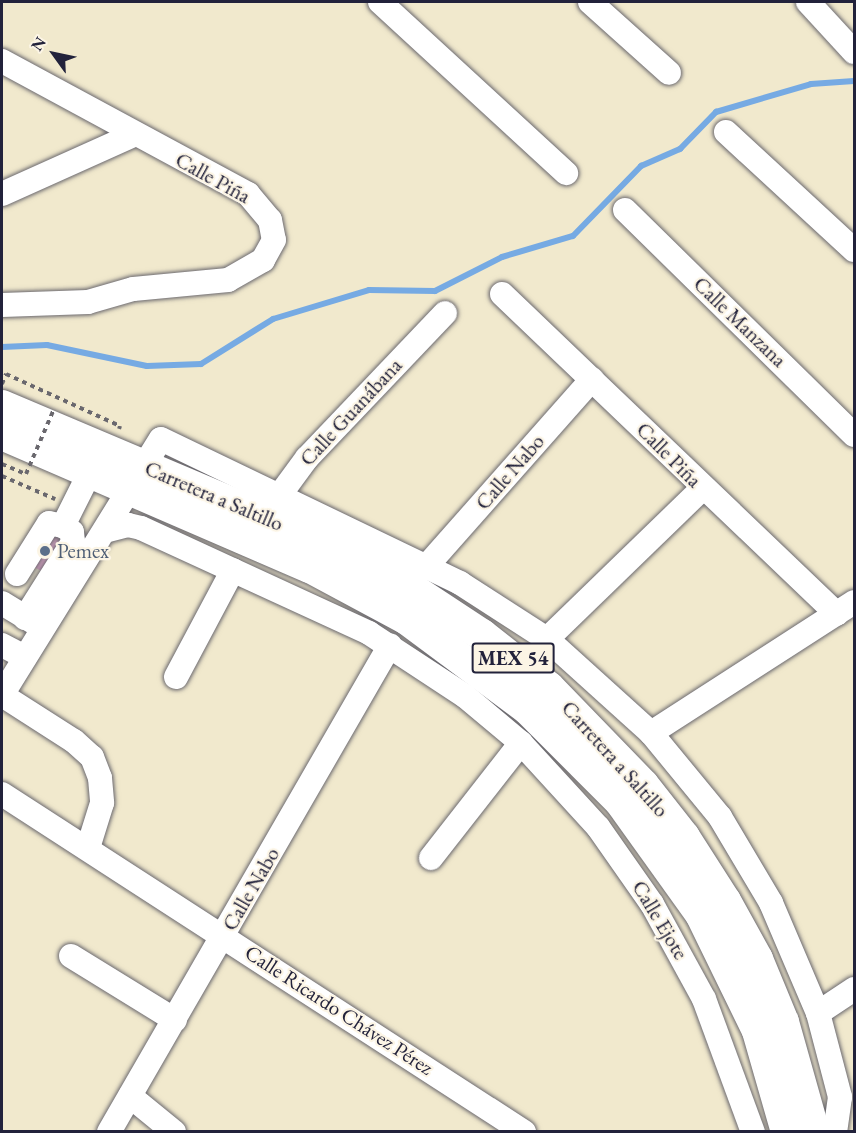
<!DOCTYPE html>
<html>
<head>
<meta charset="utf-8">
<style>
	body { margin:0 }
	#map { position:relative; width:856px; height:1133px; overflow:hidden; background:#f1e9cd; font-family:"EB Garamond",serif }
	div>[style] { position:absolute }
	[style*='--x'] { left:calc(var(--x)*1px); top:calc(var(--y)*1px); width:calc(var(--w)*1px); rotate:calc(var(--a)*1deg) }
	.stream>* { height:6px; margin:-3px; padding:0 3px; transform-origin:3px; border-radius:3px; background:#76aae3 }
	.building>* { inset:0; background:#e8aad1; transform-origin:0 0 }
	.path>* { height:4px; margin-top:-2px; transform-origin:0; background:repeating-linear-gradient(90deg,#6a686e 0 4.5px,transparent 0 9px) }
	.roads { filter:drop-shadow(0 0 2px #6a686e) drop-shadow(0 0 2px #6a686e) }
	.minor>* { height:24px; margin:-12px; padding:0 12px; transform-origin:12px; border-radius:12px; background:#fff }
	.major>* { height:32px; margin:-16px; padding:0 16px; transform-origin:16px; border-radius:16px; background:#fff }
	.path-bridge>* { height:4px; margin-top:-2px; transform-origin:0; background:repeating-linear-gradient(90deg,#6a686e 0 4.5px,transparent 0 9px) }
	.dots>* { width:16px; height:16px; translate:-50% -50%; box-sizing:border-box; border:3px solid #fcf5e5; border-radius:50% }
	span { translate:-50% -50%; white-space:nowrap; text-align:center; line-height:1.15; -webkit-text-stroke:4.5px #fcf5e5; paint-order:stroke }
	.shield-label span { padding:2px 4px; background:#fcf5e5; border:2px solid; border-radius:4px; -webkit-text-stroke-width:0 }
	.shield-label { font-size:20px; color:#22223b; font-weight:700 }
	.street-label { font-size:21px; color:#22223b }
	.service-label { font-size:21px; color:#4e5e75 }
	.left { translate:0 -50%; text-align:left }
	.frame { position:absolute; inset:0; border:3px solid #22223b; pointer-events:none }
	.north { position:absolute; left:24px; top:24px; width:60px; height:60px; -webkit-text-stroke:4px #fcf5e5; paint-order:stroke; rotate:303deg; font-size:16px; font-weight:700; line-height:24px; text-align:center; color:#22223b }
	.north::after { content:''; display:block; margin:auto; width:21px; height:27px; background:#22223b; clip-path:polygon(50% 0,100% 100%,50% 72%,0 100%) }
</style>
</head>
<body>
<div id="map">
	<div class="stream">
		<div style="--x:2;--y:347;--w:45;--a:-2.5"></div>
		<div style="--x:47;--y:345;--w:102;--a:11.9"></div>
		<div style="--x:147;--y:366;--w:54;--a:-2.1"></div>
		<div style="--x:201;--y:364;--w:85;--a:-32"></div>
		<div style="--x:273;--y:319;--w:100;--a:-16.8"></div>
		<div style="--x:369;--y:290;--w:66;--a:0.9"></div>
		<div style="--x:435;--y:291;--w:75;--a:-26.9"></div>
		<div style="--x:502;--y:257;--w:74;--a:-16.5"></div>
		<div style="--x:573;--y:236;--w:98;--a:-45.8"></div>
		<div style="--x:641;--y:166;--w:43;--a:-23.6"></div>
		<div style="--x:680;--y:149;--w:52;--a:-45.8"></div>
		<div style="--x:716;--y:112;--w:99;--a:-16.4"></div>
		<div style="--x:811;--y:84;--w:43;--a:-4"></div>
	</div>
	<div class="building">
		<div style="left:47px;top:531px;width:17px;height:38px;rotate:28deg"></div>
	</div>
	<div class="path">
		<div style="--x:2;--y:384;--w:11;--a:-68"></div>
		<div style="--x:6;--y:374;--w:125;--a:24.5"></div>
		<div style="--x:120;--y:426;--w:3;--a:108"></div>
		<div style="--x:2;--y:464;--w:26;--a:23"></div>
		<div style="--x:2;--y:476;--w:58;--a:23.5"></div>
	</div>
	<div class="roads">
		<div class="minor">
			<div style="--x:380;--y:2;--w:253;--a:42.6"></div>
			<div style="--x:590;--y:2;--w:106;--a:41.9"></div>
			<div style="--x:808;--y:2;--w:68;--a:47.4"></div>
			<div style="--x:2;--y:61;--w:280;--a:28.4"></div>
			<div style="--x:248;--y:194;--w:34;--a:50"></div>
			<div style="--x:270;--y:220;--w:20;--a:79"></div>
			<div style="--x:274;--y:240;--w:23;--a:119"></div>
			<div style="--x:263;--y:260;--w:40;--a:150.3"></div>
			<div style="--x:228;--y:280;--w:95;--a:174.6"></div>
			<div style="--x:133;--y:289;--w:47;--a:163.9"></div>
			<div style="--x:88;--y:302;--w:86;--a:178"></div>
			<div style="--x:726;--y:132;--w:174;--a:42.7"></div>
			<div style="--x:2;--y:194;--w:144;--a:-24.2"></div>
			<div style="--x:625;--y:210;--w:321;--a:44.5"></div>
			<div style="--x:502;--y:294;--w:463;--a:43.7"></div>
			<div style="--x:271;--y:507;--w:61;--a:-53.7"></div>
			<div style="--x:307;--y:458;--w:200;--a:-46.4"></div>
			<div style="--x:105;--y:531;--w:24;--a:-15"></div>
			<div style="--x:128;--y:525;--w:13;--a:13"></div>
			<div style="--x:141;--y:528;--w:251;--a:24.7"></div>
			<div style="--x:369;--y:633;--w:115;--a:33.3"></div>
			<div style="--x:465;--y:696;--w:73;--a:40"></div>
			<div style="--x:521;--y:743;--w:114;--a:47.5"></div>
			<div style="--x:598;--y:827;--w:94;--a:55"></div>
			<div style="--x:652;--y:904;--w:108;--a:61.3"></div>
			<div style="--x:704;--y:999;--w:142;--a:69.8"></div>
			<div style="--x:411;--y:572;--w:15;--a:-16"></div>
			<div style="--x:425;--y:568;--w:252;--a:-48.5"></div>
			<div style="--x:17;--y:574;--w:60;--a:-57.9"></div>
			<div style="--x:49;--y:523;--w:14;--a:12"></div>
			<div style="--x:63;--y:526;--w:60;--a:-63.4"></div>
			<div style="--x:2;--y:603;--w:42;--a:31.4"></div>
			<div style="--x:25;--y:618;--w:90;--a:-57.7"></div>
			<div style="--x:73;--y:542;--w:10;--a:-96"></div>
			<div style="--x:72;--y:532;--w:11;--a:-146"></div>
			<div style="--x:547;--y:639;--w:217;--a:-44.1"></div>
			<div style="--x:2;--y:645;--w:26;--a:28"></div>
			<div style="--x:176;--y:677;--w:121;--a:-62"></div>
			<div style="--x:2;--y:695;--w:301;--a:-58.2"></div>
			<div style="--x:161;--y:439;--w:332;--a:25.7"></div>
			<div style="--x:460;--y:583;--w:103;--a:32.8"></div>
			<div style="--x:547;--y:639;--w:140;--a:42.1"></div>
			<div style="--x:651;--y:733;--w:109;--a:50.6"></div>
			<div style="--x:720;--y:817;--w:100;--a:59.3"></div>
			<div style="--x:771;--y:903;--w:120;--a:66.9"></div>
			<div style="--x:818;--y:1013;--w:87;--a:75.3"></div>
			<div style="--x:840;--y:1097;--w:35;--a:98"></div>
			<div style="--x:2;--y:695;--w:85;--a:32.6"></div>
			<div style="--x:74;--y:741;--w:24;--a:42"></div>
			<div style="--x:92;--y:757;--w:22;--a:69"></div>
			<div style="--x:100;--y:778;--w:25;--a:85"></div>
			<div style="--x:102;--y:803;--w:47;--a:107.3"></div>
			<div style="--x:651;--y:733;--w:242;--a:-32.8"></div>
			<div style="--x:2;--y:794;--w:622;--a:32.92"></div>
			<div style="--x:431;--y:858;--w:146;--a:-52"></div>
			<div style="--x:71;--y:956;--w:122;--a:31.6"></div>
			<div style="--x:818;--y:1013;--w:43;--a:-33.7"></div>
			<div style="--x:130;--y:1096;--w:57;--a:39.3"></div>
			<div style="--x:109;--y:1132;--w:562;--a:-60.01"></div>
		</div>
		<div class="major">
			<div style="--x:2;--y:406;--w:285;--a:22.9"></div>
			<div style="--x:265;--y:517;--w:142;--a:24.9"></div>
			<div style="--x:394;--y:577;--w:105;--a:33.4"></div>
			<div style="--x:482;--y:635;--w:85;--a:38.3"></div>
			<div style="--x:549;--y:688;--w:135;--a:45.9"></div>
			<div style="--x:643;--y:785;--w:66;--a:51.7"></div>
			<div style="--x:684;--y:837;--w:76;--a:57.4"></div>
			<div style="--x:725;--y:901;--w:66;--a:61.1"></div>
			<div style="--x:757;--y:959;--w:68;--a:67.6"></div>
			<div style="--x:783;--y:1022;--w:114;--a:74.3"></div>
			<div style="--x:2;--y:434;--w:335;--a:23.4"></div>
			<div style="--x:310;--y:567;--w:110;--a:28.2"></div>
			<div style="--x:407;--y:619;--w:149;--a:36.6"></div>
			<div style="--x:527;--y:708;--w:132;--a:45"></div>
			<div style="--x:620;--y:801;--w:139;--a:54.4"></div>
			<div style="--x:701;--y:914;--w:130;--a:64"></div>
			<div style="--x:758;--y:1031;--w:105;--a:74"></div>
		</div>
	</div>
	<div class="path-bridge">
		<div style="--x:26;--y:474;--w:71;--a:-66.7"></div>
	</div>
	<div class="dots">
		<div style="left:45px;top:551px;background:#5c6f8a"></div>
	</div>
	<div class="shield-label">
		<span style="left:513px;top:658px">MEX 54</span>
	</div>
	<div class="street-label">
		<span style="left:213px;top:178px;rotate:29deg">Calle Piña</span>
		<span style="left:740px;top:322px;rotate:44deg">Calle Manzana</span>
		<span style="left:351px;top:412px;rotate:-47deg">Calle Guanábana</span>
		<span style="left:669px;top:455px;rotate:45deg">Calle Piña</span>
		<span style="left:510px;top:472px;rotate:-49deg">Calle Nabo</span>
		<span style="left:214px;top:496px;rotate:23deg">Carretera a Saltillo</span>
		<span style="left:615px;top:759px;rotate:48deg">Carretera a Saltillo</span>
		<span style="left:251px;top:889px;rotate:-60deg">Calle Nabo</span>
		<span style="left:660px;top:920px;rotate:59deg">Calle Ejote</span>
		<span style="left:339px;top:1010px;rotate:33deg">Calle Ricardo Chávez Pérez</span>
	</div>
	<div class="service-label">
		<span class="left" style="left:57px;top:551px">Pemex</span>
	</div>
	<div class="frame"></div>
	<div class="north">N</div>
</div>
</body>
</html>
